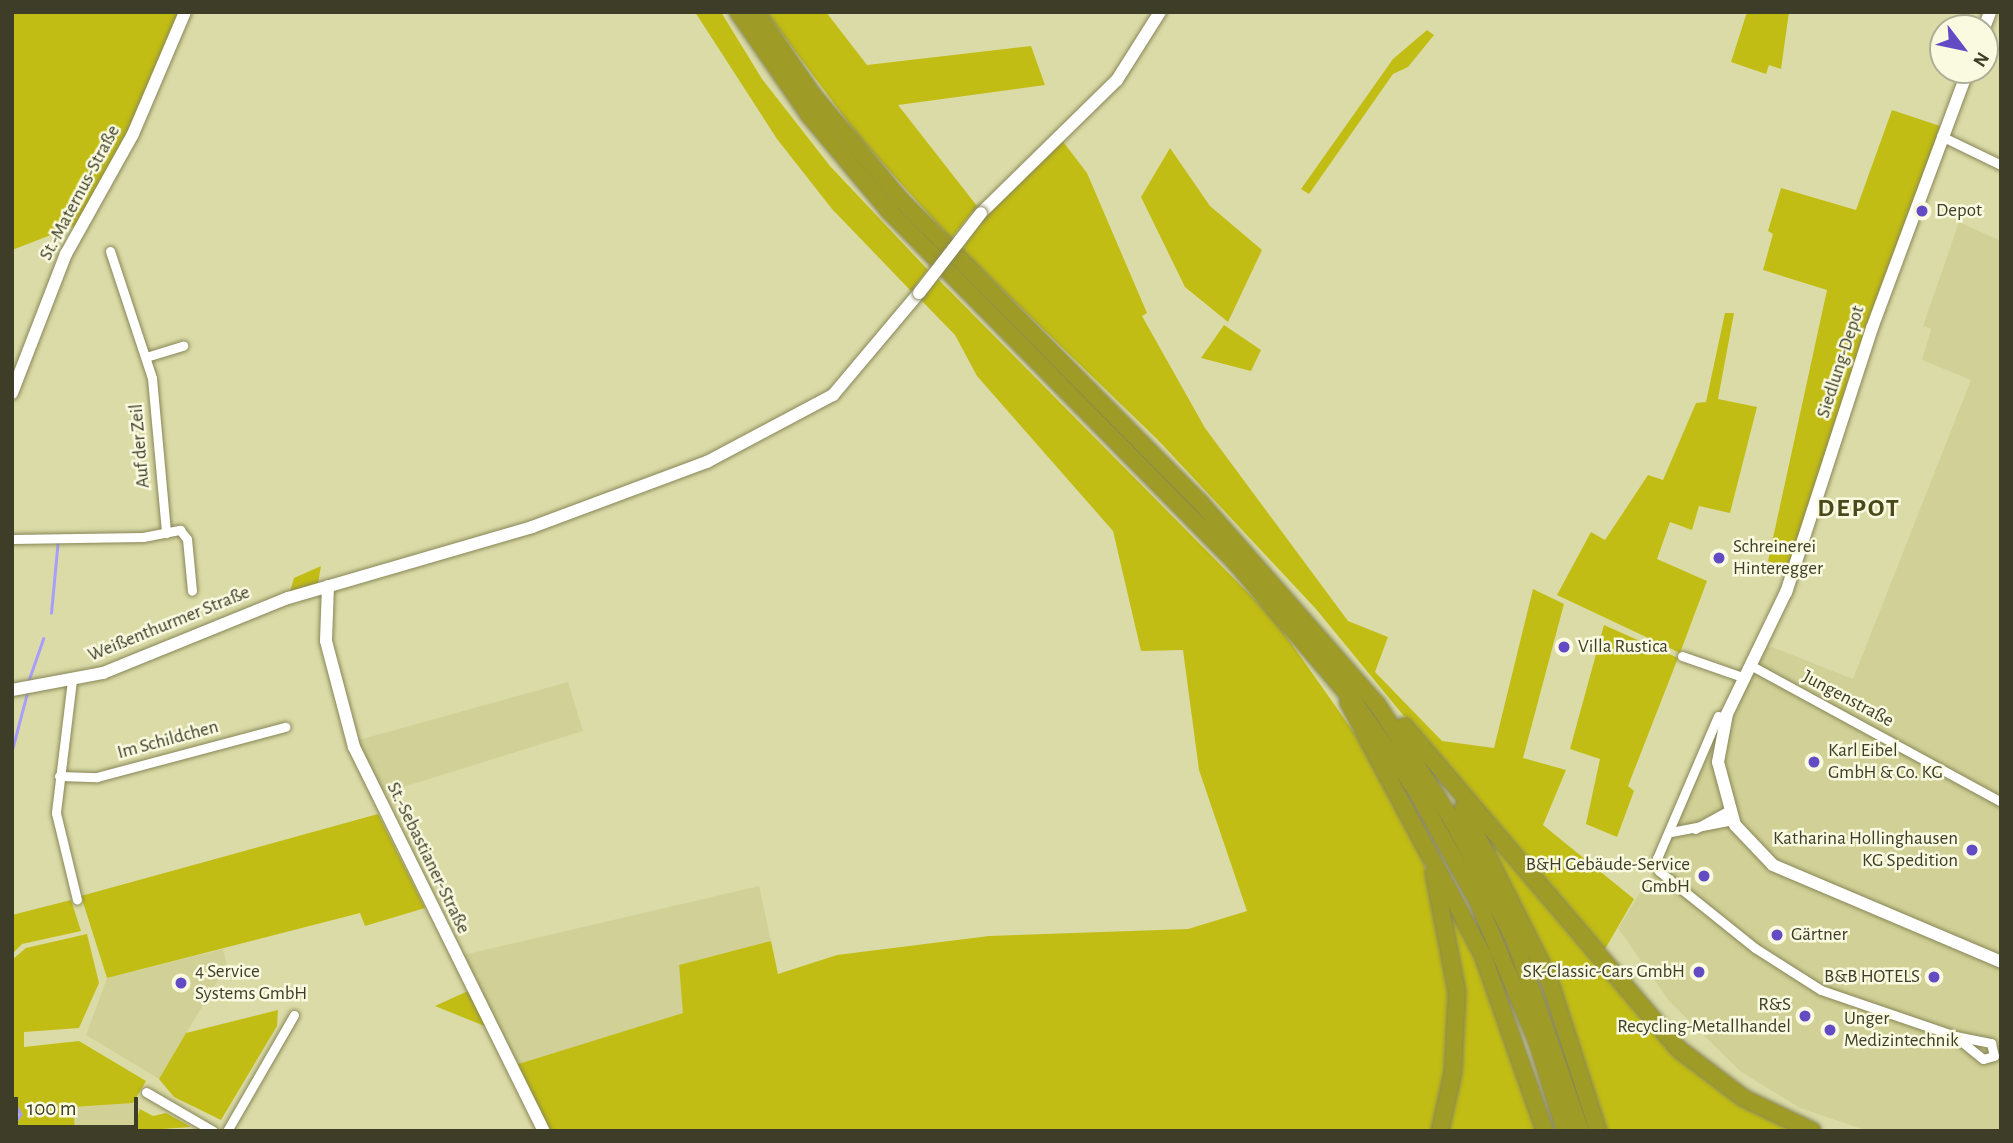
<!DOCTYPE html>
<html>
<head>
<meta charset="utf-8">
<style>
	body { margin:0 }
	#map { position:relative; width:2013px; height:1143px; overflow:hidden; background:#dbdba8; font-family:"Alegreya Sans",sans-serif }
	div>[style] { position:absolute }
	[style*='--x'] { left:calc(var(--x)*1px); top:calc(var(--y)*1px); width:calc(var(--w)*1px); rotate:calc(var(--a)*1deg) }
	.built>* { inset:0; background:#d1d197 }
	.green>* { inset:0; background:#c2bd14 }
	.stream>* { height:2.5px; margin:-1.25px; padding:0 1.25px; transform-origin:1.25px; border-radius:1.25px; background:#a79efb }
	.roads { filter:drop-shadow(0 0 2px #878657) drop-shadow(0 0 2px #878657) }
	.street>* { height:9px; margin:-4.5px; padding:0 4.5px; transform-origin:4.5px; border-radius:4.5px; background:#fff }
	.secondary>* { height:12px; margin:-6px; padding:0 6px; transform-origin:6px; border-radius:6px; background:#fff }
	.highway>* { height:16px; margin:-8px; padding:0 8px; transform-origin:8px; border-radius:8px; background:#9f9b27 }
	.bridges { filter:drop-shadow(0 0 2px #878657) drop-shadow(0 0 2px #878657) }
	.secondary-bridge>* { height:12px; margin:-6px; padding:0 6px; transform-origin:6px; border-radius:6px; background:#fff }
	.dots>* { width:19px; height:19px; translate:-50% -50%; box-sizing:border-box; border:4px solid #fafae1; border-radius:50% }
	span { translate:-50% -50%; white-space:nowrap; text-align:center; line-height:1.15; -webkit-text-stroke:5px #fafae1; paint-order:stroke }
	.street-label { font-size:19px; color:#3d3d28 }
	.poi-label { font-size:19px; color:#3d3d28 }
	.left { translate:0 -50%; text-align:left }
	.right { translate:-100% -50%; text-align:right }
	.district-label { font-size:26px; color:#4a491a; font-weight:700; letter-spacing:2px }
	.frame { position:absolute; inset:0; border:14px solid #3d3d28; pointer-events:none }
	.north { position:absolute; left:1929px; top:14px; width:70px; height:70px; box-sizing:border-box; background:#fafae1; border:2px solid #aeae97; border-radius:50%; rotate:122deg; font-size:19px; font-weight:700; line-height:28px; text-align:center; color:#3d3d28 }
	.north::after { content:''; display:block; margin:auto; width:24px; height:32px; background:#634bc4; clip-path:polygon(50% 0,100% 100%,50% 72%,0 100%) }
	.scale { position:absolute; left:14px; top:1097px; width:124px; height:32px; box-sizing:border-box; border:4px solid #3d3d28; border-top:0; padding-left:9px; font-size:21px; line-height:24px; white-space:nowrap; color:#3d3d28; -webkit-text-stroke:5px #fafae1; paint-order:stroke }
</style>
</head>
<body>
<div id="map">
	<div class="built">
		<div style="clip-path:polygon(1959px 222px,2001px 241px,2001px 1131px,1868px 1131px,1800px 1108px,1741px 1072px,1669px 1001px,1618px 928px,1662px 858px,1756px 649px,1772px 647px,1853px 679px,1971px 380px,1922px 360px,1931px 329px,1923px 326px)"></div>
		<div style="clip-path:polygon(568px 682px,583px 731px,378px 795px,355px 741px)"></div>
		<div style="clip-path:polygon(759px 886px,771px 941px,679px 965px,684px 1013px,515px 1065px,459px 956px)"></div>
		<div style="clip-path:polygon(223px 949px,227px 965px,159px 1079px,86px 1035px,107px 978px)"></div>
		<div style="clip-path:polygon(133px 1103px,140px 1109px,137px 1130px,75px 1131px,72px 1107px)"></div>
	</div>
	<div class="green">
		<div style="clip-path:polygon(12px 12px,179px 12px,133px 134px,82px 223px,12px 250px)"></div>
		<div style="clip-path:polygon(695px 12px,721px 12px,762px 79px,830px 166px,928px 270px,911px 291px,832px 209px,777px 139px)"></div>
		<div style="clip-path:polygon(766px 12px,826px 12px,867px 65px,1031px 46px,1045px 85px,898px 105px,977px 206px,951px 239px,859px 137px)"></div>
		<div style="clip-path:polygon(1747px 12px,1789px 12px,1781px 69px,1769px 65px,1766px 74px,1731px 62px)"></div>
		<div style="clip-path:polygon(1427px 30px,1434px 35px,1408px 67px,1393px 74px,1309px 194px,1301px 189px,1393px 59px)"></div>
		<div style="clip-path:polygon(1892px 110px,1940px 126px,1790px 569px,1768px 561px,1827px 290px,1763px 270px,1773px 234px,1768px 231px,1781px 188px,1856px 210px)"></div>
		<div style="clip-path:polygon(1061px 139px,1087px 173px,1147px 313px,1142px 316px,1205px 428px,1348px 621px,1388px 637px,1375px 672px,1442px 741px,1494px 748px,1533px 589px,1564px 604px,1523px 758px,1566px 770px,1543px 825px,1634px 899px,1601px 956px,1316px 609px,1158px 440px,961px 250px,1000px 198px)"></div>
		<div style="clip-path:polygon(1170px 148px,1210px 206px,1262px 250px,1228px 322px,1185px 287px,1141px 197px)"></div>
		<div style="clip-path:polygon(938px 279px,1274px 619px,1367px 751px,1420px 850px,1439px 911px,1450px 992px,1447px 1071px,1434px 1131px,549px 1131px,515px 1065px,683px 1013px,679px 965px,771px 941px,778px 974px,837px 955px,989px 936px,1188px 929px,1247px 911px,1199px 770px,1183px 650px,1141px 651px,1113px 531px,977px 376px,955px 335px,921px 300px)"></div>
		<div style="clip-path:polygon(1725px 313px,1734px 313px,1718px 399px,1757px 407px,1730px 513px,1699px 506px,1692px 530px,1670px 522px,1657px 559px,1707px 581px,1680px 653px,1557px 595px,1591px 532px,1605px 540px,1648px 475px,1663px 480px,1696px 403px,1706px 402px)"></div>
		<div style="clip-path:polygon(1224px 325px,1261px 350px,1251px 371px,1201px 358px)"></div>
		<div style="clip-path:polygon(321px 566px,318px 583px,290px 592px,294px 578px)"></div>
		<div style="clip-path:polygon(1604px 625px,1678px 658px,1628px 786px,1634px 791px,1617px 837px,1586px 824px,1600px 759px,1570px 749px)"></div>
		<div style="clip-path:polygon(378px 814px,425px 908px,365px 926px,360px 913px,107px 978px,81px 896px)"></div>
		<div style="clip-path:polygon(1487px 836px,1664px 1043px,1722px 1092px,1797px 1131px,1604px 1131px,1565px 1004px)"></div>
		<div style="clip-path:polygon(1444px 884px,1477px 954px,1542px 1131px,1444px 1131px,1458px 1060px)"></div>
		<div style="clip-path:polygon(71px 900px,81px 931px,22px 944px,12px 954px,12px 915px)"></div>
		<div style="clip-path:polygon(87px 934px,99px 983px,79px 1028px,24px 1032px,24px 1047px,79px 1041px,146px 1081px,133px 1103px,73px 1107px,75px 1131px,12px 1131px,19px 1115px,12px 1101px,12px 960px,26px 948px)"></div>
		<div style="clip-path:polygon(468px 991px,487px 1027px,435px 1006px)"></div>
		<div style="clip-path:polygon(278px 1010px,277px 1026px,221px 1120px,174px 1097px,159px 1079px,186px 1033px)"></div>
		<div style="clip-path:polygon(140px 1109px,153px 1116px,166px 1113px,191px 1127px,133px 1131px)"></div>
	</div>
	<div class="stream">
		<div style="--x:51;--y:613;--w:74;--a:-84.6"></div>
		<div style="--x:28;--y:682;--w:46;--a:-70.8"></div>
		<div style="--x:12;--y:750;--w:59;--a:-75.3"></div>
		<div style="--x:12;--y:1098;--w:18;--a:61"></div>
		<div style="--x:21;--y:1114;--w:17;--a:123"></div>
	</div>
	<div class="roads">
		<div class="street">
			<div style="--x:1941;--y:136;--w:67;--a:25.8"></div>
			<div style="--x:110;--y:251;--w:134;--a:71.7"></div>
			<div style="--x:152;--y:378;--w:156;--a:84.8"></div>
			<div style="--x:146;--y:357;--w:39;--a:-17"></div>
			<div style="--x:12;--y:539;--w:131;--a:-0.9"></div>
			<div style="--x:143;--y:537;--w:38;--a:-11"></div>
			<div style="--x:180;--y:530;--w:11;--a:52"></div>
			<div style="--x:187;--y:539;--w:52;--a:84.5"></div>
			<div style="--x:1682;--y:656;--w:67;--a:19.2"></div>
			<div style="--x:1752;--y:666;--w:284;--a:28.6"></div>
			<div style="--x:72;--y:680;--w:134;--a:96.9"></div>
			<div style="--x:56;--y:813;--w:89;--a:76.4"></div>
			<div style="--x:1718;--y:716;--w:155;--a:113.2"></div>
			<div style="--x:1657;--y:858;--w:13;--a:81"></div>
			<div style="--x:1659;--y:871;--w:123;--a:38.7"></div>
			<div style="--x:1755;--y:948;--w:78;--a:32.5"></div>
			<div style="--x:1821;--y:990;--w:142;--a:18.9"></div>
			<div style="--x:59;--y:776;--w:38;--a:2"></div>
			<div style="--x:97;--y:777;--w:195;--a:-14.9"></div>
			<div style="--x:1695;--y:829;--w:39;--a:-29"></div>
			<div style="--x:1671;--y:832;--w:63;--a:-11"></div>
			<div style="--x:1955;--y:1036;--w:37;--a:11"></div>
			<div style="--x:1991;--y:1043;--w:13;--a:77"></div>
			<div style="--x:1994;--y:1056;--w:11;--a:165"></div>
			<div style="--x:1983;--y:1059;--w:36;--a:-141"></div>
			<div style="--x:146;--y:1092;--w:78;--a:30.2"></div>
			<div style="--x:227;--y:1131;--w:134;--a:-60"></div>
		</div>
		<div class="secondary">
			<div style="--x:1984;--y:28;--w:17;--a:-69"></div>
			<div style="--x:1968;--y:70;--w:275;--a:110.4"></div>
			<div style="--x:1872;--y:328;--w:278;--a:108"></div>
			<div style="--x:1786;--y:592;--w:136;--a:115.8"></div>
			<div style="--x:1727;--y:714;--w:49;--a:100.6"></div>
			<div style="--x:1718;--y:762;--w:65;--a:74.9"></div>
			<div style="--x:1735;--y:825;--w:55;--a:46.5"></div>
			<div style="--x:1773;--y:865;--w:248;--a:23"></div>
			<div style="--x:981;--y:213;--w:190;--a:-44.4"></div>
			<div style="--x:1117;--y:80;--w:80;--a:-57.7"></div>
			<div style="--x:12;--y:393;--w:149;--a:-68.8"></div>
			<div style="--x:66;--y:254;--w:137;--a:-60.8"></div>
			<div style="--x:133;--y:134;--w:133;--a:-66.9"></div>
			<div style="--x:328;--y:586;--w:55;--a:92.1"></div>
			<div style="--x:326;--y:641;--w:110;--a:75.2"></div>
			<div style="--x:354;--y:747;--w:428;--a:63.7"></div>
			<div style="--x:12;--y:690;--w:93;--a:-10.6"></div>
			<div style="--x:103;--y:673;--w:200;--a:-22.1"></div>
			<div style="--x:288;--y:598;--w:254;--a:-16.2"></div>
			<div style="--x:532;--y:527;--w:187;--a:-20.4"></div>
			<div style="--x:707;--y:462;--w:143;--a:-28"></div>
			<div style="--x:833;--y:395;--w:133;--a:-49.9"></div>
		</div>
		<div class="highway">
			<div style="--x:738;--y:12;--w:125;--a:55.4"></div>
			<div style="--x:809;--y:115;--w:125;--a:50.2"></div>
			<div style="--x:889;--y:211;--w:491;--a:45.4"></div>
			<div style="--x:1234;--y:561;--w:182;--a:49.5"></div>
			<div style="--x:1352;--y:699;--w:113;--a:55"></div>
			<div style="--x:1417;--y:792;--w:126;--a:61"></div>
			<div style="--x:1478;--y:902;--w:152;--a:67.1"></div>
			<div style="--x:1537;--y:1042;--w:93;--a:72.5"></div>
			<div style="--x:756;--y:12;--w:101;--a:55.5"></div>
			<div style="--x:813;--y:95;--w:134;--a:50.1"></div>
			<div style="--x:899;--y:198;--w:428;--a:45.3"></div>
			<div style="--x:1200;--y:502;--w:269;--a:48.8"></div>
			<div style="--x:1377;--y:704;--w:138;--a:57.1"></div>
			<div style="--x:1452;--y:820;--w:134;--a:62.5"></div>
			<div style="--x:1514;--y:939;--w:203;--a:70.8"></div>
			<div style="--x:1348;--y:702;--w:287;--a:61.9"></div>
			<div style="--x:1483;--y:955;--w:187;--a:70.6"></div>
			<div style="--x:1404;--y:726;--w:424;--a:49.6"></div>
			<div style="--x:1679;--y:1049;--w:81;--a:37"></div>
			<div style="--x:1744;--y:1098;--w:76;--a:25.6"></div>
			<div style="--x:1463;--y:808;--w:189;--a:63.3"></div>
			<div style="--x:1548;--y:977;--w:162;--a:72"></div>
			<div style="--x:1434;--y:873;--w:121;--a:79.1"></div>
			<div style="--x:1457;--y:992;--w:80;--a:92.9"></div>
			<div style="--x:1453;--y:1072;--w:60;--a:102.4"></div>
		</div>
	</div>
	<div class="bridges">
		<div class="secondary-bridge">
			<div style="--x:919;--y:293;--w:101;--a:-52.2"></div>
		</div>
	</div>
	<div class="dots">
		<div style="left:1922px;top:211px;background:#634bc4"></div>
		<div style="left:1719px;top:558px;background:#634bc4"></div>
		<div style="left:1564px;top:647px;background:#634bc4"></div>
		<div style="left:1814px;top:762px;background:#634bc4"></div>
		<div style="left:1972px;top:850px;background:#634bc4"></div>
		<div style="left:1704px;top:876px;background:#634bc4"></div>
		<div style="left:1777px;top:935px;background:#634bc4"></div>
		<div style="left:1699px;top:972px;background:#634bc4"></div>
		<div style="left:1934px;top:977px;background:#634bc4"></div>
		<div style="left:181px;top:983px;background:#634bc4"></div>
		<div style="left:1805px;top:1016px;background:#634bc4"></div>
		<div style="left:1830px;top:1030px;background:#634bc4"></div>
	</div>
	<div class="street-label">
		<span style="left:80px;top:193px;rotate:-62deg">St.-Maternus-Straße</span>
		<span style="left:1841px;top:362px;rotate:-72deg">Siedlung-Depot</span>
		<span style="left:140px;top:446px;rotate:-95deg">Auf der Zeil</span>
		<span style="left:169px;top:624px;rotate:-22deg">Weißenthurmer Straße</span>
		<span style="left:1848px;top:699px;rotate:28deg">Jungenstraße</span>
		<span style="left:168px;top:740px;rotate:-15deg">Im Schildchen</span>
		<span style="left:428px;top:858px;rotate:64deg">St.-Sebastianer-Straße</span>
	</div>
	<div class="poi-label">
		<span class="left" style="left:1936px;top:211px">Depot</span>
		<span class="left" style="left:1733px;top:558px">Schreinerei<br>Hinteregger</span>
		<span class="left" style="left:1578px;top:647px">Villa Rustica</span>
		<span class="left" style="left:1828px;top:762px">Karl Eibel<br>GmbH &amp; Co. KG</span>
		<span class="right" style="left:1958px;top:850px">Katharina Hollinghausen<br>KG Spedition</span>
		<span class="right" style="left:1690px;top:876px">B&amp;H Gebäude-Service<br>GmbH</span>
		<span class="left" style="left:1791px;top:935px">Gärtner</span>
		<span class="left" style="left:195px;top:983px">4 Service<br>Systems GmbH</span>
		<span class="right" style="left:1685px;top:972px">SK-Classic-Cars GmbH</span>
		<span class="right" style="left:1920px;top:977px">B&amp;B HOTELS</span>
		<span class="right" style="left:1791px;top:1016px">R&amp;S<br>Recycling-Metallhandel</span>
		<span class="left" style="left:1844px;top:1030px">Unger<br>Medizintechnik</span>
	</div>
	<div class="district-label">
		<span style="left:1859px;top:509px">DEPOT</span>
	</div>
	<div class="frame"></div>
	<div class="north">N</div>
	<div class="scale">100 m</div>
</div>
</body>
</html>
